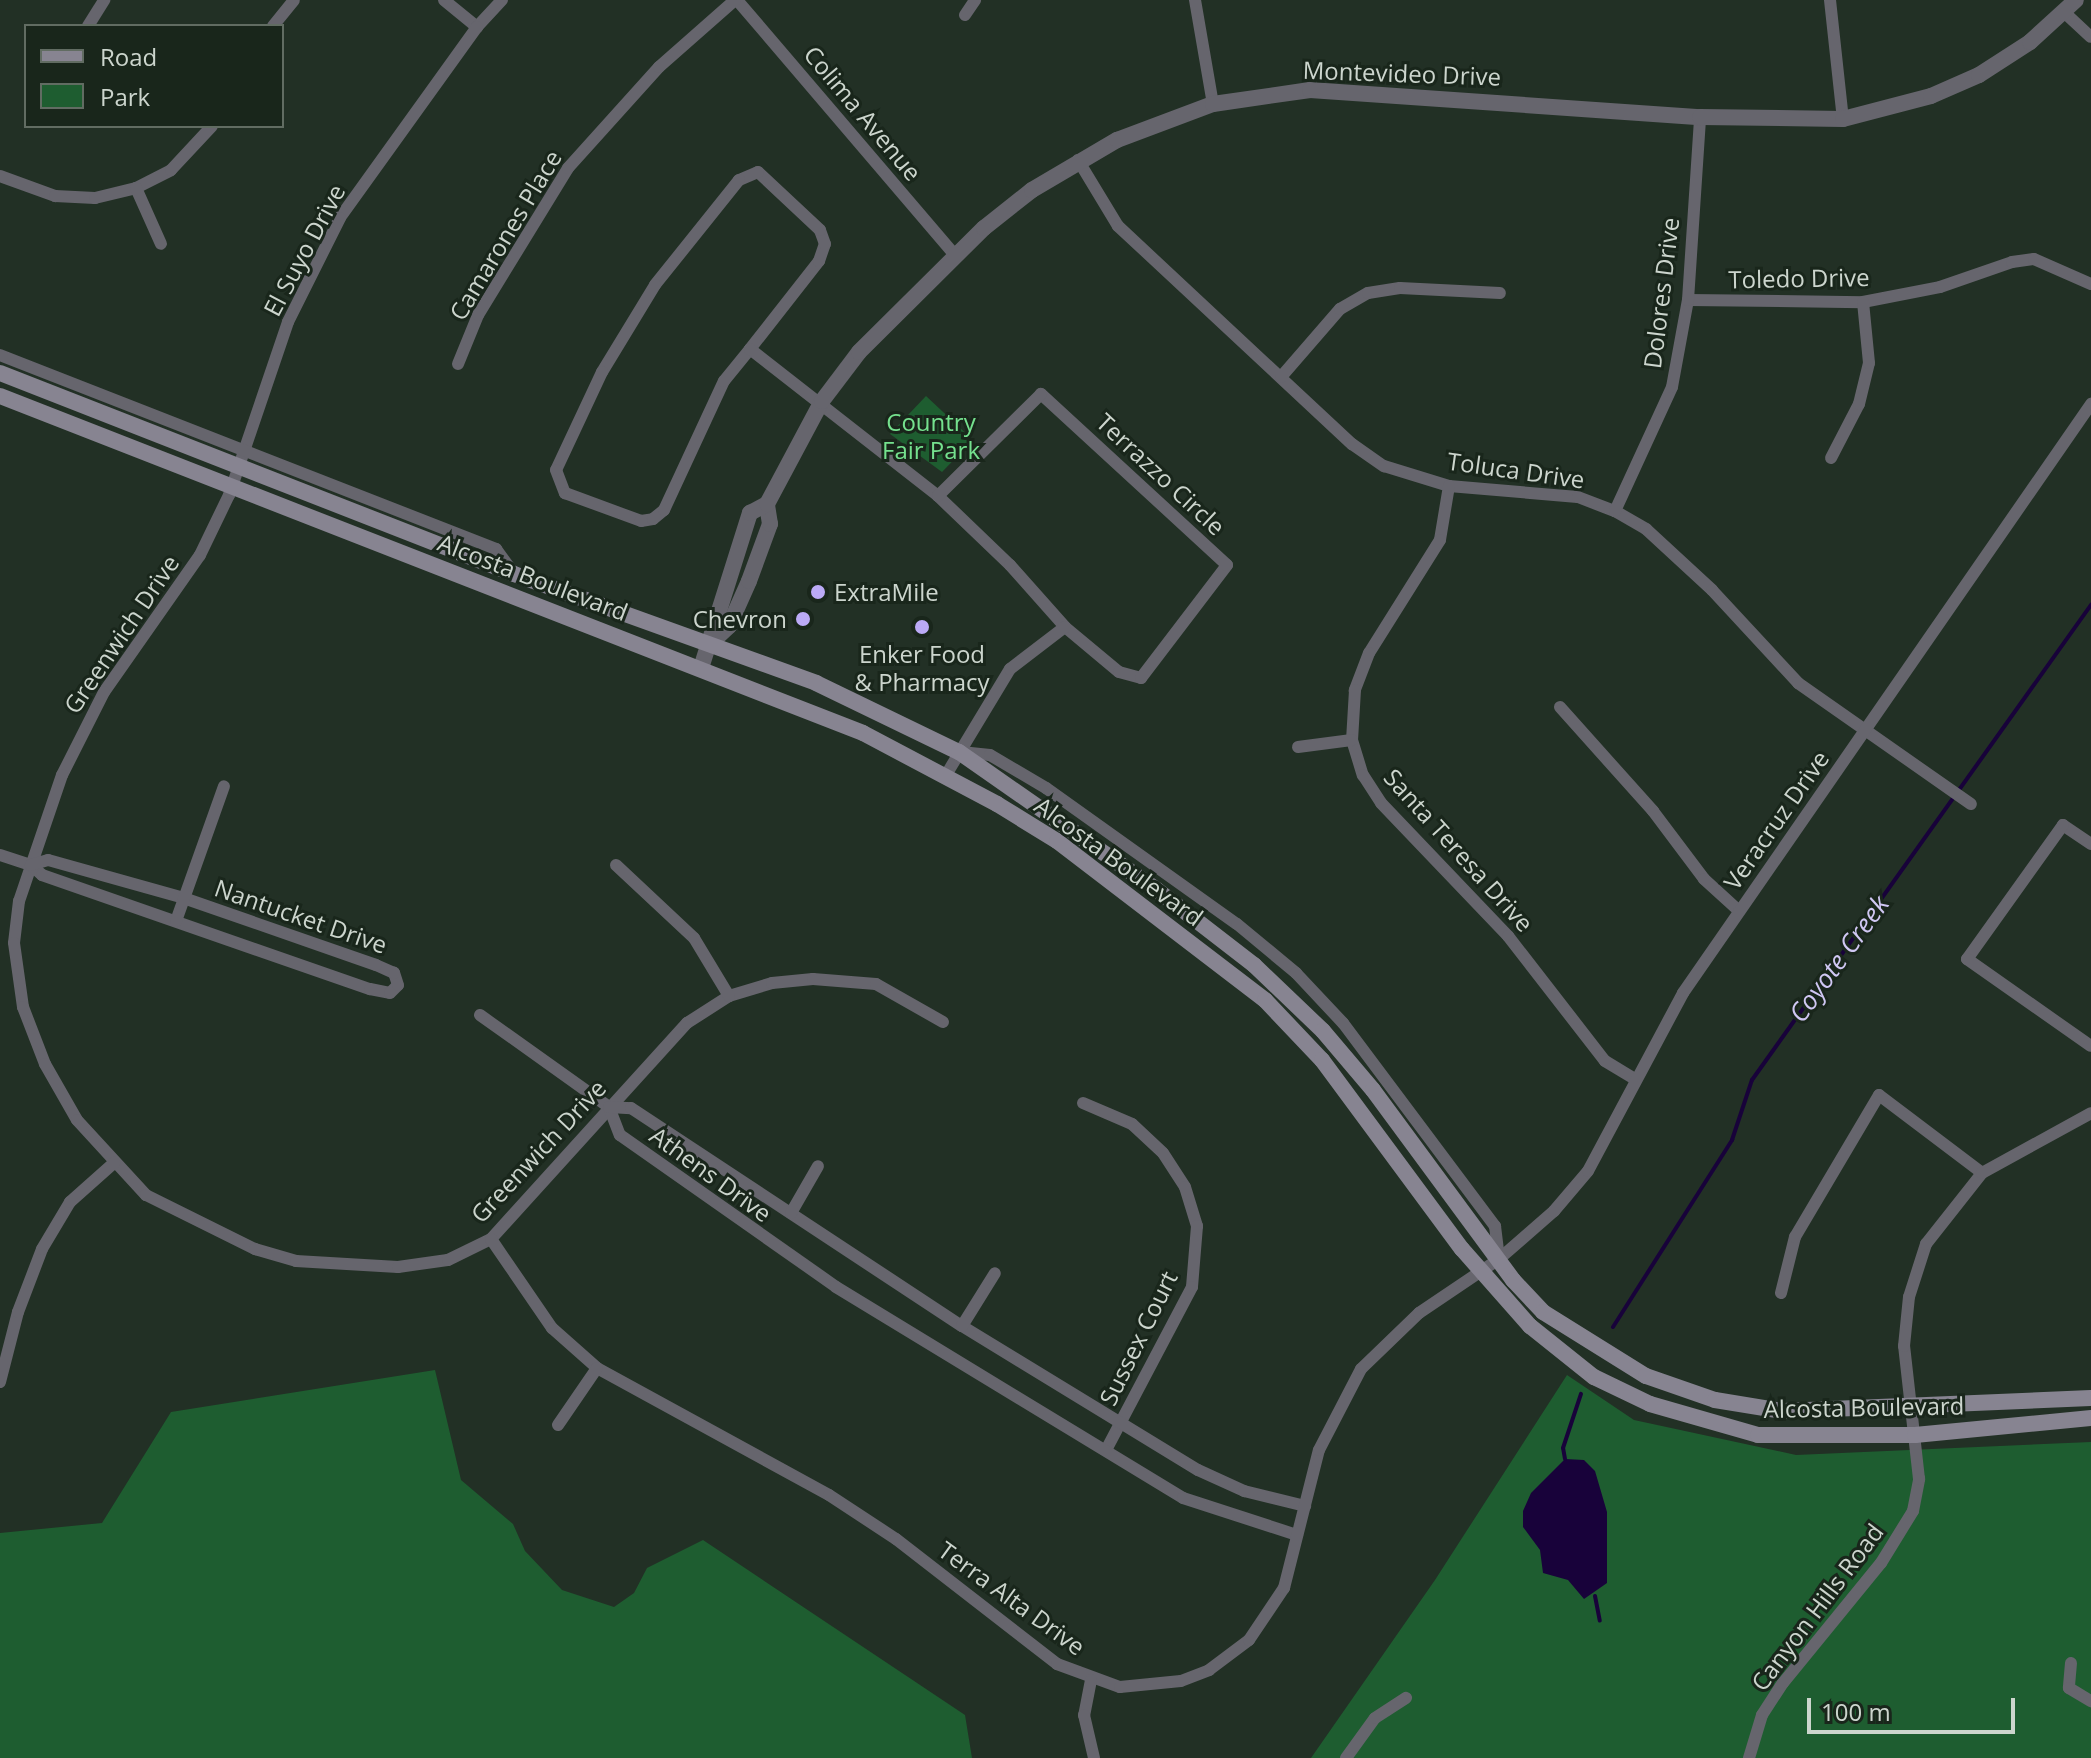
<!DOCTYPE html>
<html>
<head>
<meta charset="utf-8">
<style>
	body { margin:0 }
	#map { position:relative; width:2091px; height:1758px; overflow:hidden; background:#223025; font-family:"Open Sans",sans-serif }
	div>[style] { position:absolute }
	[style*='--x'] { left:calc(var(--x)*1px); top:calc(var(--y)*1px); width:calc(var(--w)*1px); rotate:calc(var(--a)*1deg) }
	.green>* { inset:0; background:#1e5d30 }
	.water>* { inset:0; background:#18023a }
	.stream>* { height:4px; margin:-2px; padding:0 2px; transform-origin:2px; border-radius:2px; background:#18023a }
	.minor>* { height:12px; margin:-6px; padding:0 6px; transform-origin:6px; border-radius:6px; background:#66656d }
	.tertiary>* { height:16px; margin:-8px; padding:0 8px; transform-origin:8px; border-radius:8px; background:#66656d }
	.secondary>* { height:16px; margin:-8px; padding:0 8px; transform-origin:8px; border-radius:8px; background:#878491 }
	.dots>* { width:22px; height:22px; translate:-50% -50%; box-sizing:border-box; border:4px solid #19261b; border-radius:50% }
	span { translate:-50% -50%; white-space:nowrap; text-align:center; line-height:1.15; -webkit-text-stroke:6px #19261b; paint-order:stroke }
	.street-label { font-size:24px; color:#ccd5cd }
	.park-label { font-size:24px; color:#75e18e }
	.poi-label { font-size:24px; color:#ccd5cd }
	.left { translate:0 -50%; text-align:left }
	.right { translate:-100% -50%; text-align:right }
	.water-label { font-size:26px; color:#d0c7f3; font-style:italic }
	.legend { position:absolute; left:24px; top:24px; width:260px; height:104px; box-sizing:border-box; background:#19261b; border:2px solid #616c62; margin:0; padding:10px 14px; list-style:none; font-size:24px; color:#ccd5cd }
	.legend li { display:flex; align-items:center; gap:16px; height:40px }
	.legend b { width:40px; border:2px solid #616c62 }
	.scale { position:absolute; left:1807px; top:1698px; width:208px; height:36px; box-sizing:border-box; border:4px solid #ccd5cd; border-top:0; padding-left:10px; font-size:24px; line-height:28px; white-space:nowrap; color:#ccd5cd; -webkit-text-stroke:6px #19261b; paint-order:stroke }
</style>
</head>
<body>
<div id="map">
	<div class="green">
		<div style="clip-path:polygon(926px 396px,973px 440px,942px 472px,890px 434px)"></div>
		<div style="clip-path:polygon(435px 1370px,461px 1480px,513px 1524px,525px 1551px,562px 1590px,614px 1607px,634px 1593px,647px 1568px,703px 1540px,965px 1715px,972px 1758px,0 1758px,0 1533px,102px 1523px,171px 1412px)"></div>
		<div style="clip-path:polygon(1567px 1375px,1634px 1420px,1796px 1455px,2091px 1442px,2091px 1758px,1311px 1758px,1435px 1580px)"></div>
	</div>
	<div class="water">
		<div style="clip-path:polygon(1565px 1459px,1584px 1460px,1595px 1471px,1607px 1512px,1607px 1583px,1584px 1599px,1568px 1580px,1543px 1573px,1540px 1550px,1523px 1527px,1523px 1511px,1531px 1493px)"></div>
	</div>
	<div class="stream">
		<div style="--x:1613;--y:1327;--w:222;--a:-57.5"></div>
		<div style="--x:1732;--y:1140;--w:63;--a:-71.6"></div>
		<div style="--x:1752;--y:1080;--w:584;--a:-54.49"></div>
		<div style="--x:1565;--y:1459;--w:11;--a:-100"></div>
		<div style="--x:1563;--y:1448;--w:57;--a:-71.6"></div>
		<div style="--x:1595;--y:1596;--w:25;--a:79"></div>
	</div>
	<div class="minor">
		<div style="--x:444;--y:0;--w:43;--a:39.3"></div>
		<div style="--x:502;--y:0;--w:37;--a:133"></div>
		<div style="--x:477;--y:27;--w:235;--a:125.7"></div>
		<div style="--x:340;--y:218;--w:116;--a:116.6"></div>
		<div style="--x:288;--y:322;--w:183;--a:108.8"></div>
		<div style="--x:229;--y:495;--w:67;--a:115.8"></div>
		<div style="--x:200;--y:555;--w:167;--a:125"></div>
		<div style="--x:104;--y:692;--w:93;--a:116.8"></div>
		<div style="--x:62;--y:775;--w:133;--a:108.8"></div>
		<div style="--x:19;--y:901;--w:42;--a:96.8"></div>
		<div style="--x:14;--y:943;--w:65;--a:82"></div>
		<div style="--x:23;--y:1007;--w:61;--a:68.9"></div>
		<div style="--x:45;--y:1064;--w:64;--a:60.3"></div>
		<div style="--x:77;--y:1120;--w:102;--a:47.4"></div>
		<div style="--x:146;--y:1195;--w:122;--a:26.4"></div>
		<div style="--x:255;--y:1249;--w:43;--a:16.3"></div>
		<div style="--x:296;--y:1261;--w:102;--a:3.4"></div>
		<div style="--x:398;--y:1267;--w:50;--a:-8"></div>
		<div style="--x:448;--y:1260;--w:48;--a:-26"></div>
		<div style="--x:491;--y:1239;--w:292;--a:-47.8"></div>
		<div style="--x:687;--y:1023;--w:50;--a:-32.7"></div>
		<div style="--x:729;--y:996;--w:45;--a:-16.8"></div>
		<div style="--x:772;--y:983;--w:41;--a:-5.6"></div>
		<div style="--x:813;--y:979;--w:63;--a:4.5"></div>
		<div style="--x:876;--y:984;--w:77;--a:29.6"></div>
		<div style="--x:737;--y:0;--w:335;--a:49.5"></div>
		<div style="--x:1195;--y:0;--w:106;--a:80.2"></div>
		<div style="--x:1830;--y:0;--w:120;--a:83.8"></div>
		<div style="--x:2065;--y:13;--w:35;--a:43"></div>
		<div style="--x:965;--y:15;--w:18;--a:-56"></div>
		<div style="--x:88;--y:26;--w:31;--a:-58"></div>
		<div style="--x:273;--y:26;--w:33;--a:-51"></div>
		<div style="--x:1078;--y:160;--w:77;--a:58.8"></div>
		<div style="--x:1118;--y:226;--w:320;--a:43"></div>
		<div style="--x:1352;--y:444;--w:39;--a:35"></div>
		<div style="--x:1384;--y:466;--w:68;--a:17.1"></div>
		<div style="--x:1449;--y:486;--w:129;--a:4.9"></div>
		<div style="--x:1578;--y:497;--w:40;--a:21"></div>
		<div style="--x:1615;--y:511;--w:36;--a:30"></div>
		<div style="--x:1646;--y:529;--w:90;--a:42.7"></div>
		<div style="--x:1712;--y:590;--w:127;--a:47.2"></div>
		<div style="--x:1798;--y:683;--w:211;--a:35"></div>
		<div style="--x:0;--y:176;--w:59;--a:20"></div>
		<div style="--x:55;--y:196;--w:40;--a:2.9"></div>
		<div style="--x:95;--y:198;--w:42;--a:-13.7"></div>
		<div style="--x:136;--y:188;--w:39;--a:-27"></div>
		<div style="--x:171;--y:170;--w:60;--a:-47"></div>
		<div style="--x:136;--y:188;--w:61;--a:65.9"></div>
		<div style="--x:1688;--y:300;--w:175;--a:0.7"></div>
		<div style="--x:1863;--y:302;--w:78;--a:-11"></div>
		<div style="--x:1940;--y:287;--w:76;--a:-19.1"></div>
		<div style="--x:2012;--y:262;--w:22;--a:-8"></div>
		<div style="--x:2034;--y:259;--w:62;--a:23.7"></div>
		<div style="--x:750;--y:349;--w:112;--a:-51.9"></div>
		<div style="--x:819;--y:261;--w:18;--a:-71"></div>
		<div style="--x:825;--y:244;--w:15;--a:-110"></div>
		<div style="--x:820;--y:230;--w:85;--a:-136.9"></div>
		<div style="--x:758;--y:172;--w:21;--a:157"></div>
		<div style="--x:739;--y:180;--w:134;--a:128.7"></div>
		<div style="--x:655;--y:285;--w:102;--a:121.3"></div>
		<div style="--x:602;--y:372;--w:108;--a:115.1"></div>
		<div style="--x:556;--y:470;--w:25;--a:69"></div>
		<div style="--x:565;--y:493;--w:81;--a:20.2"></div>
		<div style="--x:641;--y:521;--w:12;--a:-9"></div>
		<div style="--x:653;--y:519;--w:14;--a:-39"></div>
		<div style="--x:664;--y:510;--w:142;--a:-65.1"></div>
		<div style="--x:724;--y:381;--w:41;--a:-50.9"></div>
		<div style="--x:750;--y:349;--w:239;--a:38"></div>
		<div style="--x:938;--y:496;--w:100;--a:43.8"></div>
		<div style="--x:1010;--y:565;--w:83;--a:48.4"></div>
		<div style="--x:1065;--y:627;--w:70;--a:39.8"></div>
		<div style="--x:1119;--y:672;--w:23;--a:15"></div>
		<div style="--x:1141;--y:678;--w:142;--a:-52.7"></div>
		<div style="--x:1227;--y:565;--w:253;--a:-137.4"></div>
		<div style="--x:1041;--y:394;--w:145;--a:135.3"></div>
		<div style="--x:0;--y:355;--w:533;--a:21.36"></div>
		<div style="--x:496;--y:549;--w:31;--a:54"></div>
		<div style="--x:458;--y:364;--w:53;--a:-67.8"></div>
		<div style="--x:478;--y:315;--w:172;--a:-58.5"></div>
		<div style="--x:568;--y:168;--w:136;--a:-48"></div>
		<div style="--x:659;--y:67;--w:101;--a:-41.4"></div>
		<div style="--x:1281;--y:377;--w:90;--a:-49.1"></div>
		<div style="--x:1340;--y:309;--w:32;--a:-30"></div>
		<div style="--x:1368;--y:293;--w:32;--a:-9"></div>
		<div style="--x:1400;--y:288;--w:100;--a:2.9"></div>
		<div style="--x:1831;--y:458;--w:61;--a:-62.6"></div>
		<div style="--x:1859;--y:404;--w:42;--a:-76.3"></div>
		<div style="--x:1869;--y:363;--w:61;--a:-95.6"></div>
		<div style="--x:1449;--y:486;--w:55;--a:99.5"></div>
		<div style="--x:1440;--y:540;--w:133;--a:122.1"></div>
		<div style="--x:1369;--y:653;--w:40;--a:111"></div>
		<div style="--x:1355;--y:690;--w:50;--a:93.4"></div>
		<div style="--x:1352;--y:740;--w:37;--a:73"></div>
		<div style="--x:1363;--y:775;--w:33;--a:57"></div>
		<div style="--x:1381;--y:803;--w:184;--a:46.3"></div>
		<div style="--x:1508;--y:936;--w:158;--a:52.2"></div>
		<div style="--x:1605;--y:1061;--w:35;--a:31"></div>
		<div style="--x:1615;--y:511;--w:136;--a:-65.3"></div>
		<div style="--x:1672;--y:387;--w:88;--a:-79.6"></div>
		<div style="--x:1688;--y:300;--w:183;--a:-86.2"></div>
		<div style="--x:1560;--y:707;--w:140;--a:48.2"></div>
		<div style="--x:1653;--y:811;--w:85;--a:53.1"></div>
		<div style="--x:1704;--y:879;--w:47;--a:42.4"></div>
		<div style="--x:1298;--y:747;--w:54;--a:-7.4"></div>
		<div style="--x:961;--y:752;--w:29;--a:6"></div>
		<div style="--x:990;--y:755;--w:65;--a:30.5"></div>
		<div style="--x:1046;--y:788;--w:234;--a:35.5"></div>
		<div style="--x:1237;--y:924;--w:77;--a:39.7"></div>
		<div style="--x:1296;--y:973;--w:69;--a:46.8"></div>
		<div style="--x:1343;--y:1023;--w:254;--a:53.2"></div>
		<div style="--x:1495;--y:1226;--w:33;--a:83"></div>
		<div style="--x:946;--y:775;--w:124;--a:-58.9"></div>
		<div style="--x:1010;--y:669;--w:69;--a:-37.4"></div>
		<div style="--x:2091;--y:844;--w:34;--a:-146"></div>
		<div style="--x:2063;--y:825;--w:165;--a:125.6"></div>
		<div style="--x:1967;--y:959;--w:151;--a:35.1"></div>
		<div style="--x:0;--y:855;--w:33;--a:18"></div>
		<div style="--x:31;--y:865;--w:15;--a:42"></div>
		<div style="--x:42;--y:875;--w:347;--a:19.2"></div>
		<div style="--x:370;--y:989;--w:20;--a:11"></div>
		<div style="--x:390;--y:993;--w:11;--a:-45"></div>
		<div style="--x:398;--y:985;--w:13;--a:-108"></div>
		<div style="--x:394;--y:973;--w:20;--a:-156"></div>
		<div style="--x:376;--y:965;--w:203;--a:-160.8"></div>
		<div style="--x:184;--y:898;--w:141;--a:-164.4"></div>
		<div style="--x:48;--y:860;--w:18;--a:164"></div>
		<div style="--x:616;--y:865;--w:107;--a:43.1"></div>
		<div style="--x:694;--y:938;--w:68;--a:58.9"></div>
		<div style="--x:176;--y:921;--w:143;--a:-70.4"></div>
		<div style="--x:480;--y:1015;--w:158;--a:35.5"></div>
		<div style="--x:1083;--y:1103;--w:53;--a:23.2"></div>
		<div style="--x:1132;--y:1124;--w:42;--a:43.1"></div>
		<div style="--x:1163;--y:1153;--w:40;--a:57.1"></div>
		<div style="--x:1185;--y:1187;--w:41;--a:72.9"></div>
		<div style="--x:1197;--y:1226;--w:61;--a:94.7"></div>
		<div style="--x:1192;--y:1287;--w:184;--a:117.8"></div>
		<div style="--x:609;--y:1107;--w:30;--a:69"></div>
		<div style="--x:620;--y:1135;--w:264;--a:35.1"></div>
		<div style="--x:836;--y:1287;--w:406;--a:31.3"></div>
		<div style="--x:1183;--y:1498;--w:120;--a:18"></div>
		<div style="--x:609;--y:1107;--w:22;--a:3"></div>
		<div style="--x:631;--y:1108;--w:396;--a:33.4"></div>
		<div style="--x:962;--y:1326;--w:276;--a:31.4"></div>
		<div style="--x:1198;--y:1470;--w:51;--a:24.5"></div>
		<div style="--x:1244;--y:1491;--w:63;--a:13.8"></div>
		<div style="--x:791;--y:1213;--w:54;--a:-60.1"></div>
		<div style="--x:491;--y:1239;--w:108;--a:55.6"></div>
		<div style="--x:552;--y:1328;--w:60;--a:41.6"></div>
		<div style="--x:597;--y:1368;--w:264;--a:28.7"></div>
		<div style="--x:829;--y:1495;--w:80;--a:33.3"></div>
		<div style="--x:896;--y:1539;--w:204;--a:37.8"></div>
		<div style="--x:1057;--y:1664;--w:67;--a:20.1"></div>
		<div style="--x:1120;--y:1687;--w:61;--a:-5.6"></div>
		<div style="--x:1181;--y:1681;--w:30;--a:-21"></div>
		<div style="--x:1209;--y:1670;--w:50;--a:-36.9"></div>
		<div style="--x:1249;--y:1640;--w:63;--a:-56.1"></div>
		<div style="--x:1284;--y:1588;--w:142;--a:-75.8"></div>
		<div style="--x:1319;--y:1450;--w:91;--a:-62.6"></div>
		<div style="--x:1361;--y:1369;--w:81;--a:-44"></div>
		<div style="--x:1419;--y:1313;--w:97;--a:-34"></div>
		<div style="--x:1499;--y:1259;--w:73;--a:-41.1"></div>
		<div style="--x:1554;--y:1211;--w:52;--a:-49.6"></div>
		<div style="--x:1588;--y:1171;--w:202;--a:-61.9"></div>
		<div style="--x:1683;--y:993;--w:717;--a:-55.29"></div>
		<div style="--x:1781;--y:1293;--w:58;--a:-76"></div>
		<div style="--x:1795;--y:1237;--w:165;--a:-59.4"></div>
		<div style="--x:1879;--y:1095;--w:129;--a:37.1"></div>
		<div style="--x:962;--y:1326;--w:62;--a:-58.1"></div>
		<div style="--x:0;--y:1382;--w:72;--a:-75.6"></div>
		<div style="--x:18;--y:1312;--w:67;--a:-69.1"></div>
		<div style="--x:42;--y:1249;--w:55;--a:-59.2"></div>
		<div style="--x:70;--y:1202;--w:59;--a:-41.6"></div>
		<div style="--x:558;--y:1425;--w:69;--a:-55.6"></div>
		<div style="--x:2071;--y:1663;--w:25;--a:95"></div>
		<div style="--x:2069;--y:1688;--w:26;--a:31"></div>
		<div style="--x:1091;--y:1680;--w:36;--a:101"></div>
		<div style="--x:1084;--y:1715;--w:44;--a:76.9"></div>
		<div style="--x:1346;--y:1758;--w:49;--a:-54.1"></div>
		<div style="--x:1375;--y:1718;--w:37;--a:-33"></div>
		<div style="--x:1749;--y:1758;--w:45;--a:-73.2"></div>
		<div style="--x:1762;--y:1715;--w:38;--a:-57"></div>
		<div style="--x:1783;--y:1683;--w:155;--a:-50.8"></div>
		<div style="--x:1881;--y:1563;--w:61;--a:-58.4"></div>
		<div style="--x:1913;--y:1511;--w:33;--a:-79"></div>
		<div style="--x:1919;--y:1479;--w:134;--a:-96.4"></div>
		<div style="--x:1904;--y:1346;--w:49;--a:-84.2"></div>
		<div style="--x:1909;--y:1297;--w:56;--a:-72.2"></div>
		<div style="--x:1926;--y:1244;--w:90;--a:-51.7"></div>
		<div style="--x:1982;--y:1173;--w:124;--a:-28.8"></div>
	</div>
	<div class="tertiary">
		<div style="--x:710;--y:644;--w:26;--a:-43"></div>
		<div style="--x:729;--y:626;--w:49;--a:-66"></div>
		<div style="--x:749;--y:581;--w:61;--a:-69.8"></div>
		<div style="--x:770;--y:524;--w:20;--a:-99"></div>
		<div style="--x:701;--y:668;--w:163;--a:-72.5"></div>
		<div style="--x:750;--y:513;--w:19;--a:-28"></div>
		<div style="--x:767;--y:504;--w:117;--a:-61.9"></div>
		<div style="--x:822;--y:401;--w:61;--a:-52.9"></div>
		<div style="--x:859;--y:352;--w:176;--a:-44.8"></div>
		<div style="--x:984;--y:228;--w:61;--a:-38.4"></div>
		<div style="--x:1032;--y:190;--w:99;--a:-30.5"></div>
		<div style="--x:1117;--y:140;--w:103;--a:-20.6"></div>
		<div style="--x:1213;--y:104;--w:98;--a:-8.2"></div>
		<div style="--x:1310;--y:90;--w:391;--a:4"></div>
		<div style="--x:1700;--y:117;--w:143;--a:0.8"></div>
		<div style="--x:1843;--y:119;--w:91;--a:-14.6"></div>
		<div style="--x:1931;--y:96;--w:52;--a:-23.6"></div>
		<div style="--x:1979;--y:75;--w:61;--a:-32.9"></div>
		<div style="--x:2030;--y:42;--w:62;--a:-42.4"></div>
	</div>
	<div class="secondary">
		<div style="--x:0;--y:373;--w:552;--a:21.36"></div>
		<div style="--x:514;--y:574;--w:321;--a:19.8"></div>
		<div style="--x:816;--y:683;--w:159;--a:25.8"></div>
		<div style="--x:959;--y:752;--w:241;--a:34.9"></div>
		<div style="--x:1157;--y:890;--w:123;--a:37.7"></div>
		<div style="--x:1254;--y:965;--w:95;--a:43.7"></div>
		<div style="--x:1323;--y:1031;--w:77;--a:49.7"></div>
		<div style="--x:1373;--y:1090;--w:236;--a:53.6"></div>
		<div style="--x:1513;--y:1280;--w:44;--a:46.8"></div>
		<div style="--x:1543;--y:1312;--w:121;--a:31.9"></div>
		<div style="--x:1646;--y:1376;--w:73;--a:19.2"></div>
		<div style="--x:1715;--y:1400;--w:69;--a:9.2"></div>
		<div style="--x:1783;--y:1411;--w:308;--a:-2.4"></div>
		<div style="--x:0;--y:396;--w:926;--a:21.33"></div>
		<div style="--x:863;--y:733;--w:152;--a:27.9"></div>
		<div style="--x:997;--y:804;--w:70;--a:31.7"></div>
		<div style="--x:1057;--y:841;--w:262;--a:37.4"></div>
		<div style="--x:1265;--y:1000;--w:83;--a:46.5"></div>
		<div style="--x:1322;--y:1060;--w:235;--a:53.5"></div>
		<div style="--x:1462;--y:1249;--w:103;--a:48.6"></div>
		<div style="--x:1530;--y:1326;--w:82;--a:38.6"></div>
		<div style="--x:1594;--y:1377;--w:62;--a:25.7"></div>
		<div style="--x:1650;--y:1404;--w:112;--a:16"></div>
		<div style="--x:1758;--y:1435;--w:157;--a:0"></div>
		<div style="--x:1915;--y:1435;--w:177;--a:-5.5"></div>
	</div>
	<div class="dots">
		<div style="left:818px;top:592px;background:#bbaaf6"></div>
		<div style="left:803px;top:619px;background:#bbaaf6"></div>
		<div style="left:922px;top:627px;background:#bbaaf6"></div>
	</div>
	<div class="street-label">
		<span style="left:1402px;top:73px;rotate:2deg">Montevideo Drive</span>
		<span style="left:863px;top:113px;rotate:50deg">Colima Avenue</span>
		<span style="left:505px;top:235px;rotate:-59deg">Camarones Place</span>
		<span style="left:304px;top:250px;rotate:-62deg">El Suyo Drive</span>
		<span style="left:1799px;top:278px;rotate:-1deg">Toledo Drive</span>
		<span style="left:1661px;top:293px;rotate:-83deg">Dolores Drive</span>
		<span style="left:1516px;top:470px;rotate:8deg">Toluca Drive</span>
		<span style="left:1161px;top:474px;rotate:43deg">Terrazzo Circle</span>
		<span style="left:533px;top:577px;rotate:21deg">Alcosta Boulevard</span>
		<span style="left:121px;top:634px;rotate:-56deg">Greenwich Drive</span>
		<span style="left:1776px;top:820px;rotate:-55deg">Veracruz Drive</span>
		<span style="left:1459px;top:850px;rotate:48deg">Santa Teresa Drive</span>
		<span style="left:1119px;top:861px;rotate:36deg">Alcosta Boulevard</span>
		<span style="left:301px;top:916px;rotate:19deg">Nantucket Drive</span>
		<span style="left:538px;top:1151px;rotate:-47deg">Greenwich Drive</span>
		<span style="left:711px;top:1174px;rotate:36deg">Athens Drive</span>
		<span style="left:1138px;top:1338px;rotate:-64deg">Sussex Court</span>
		<span style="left:1864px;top:1407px;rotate:-1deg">Alcosta Boulevard</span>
		<span style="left:1012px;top:1598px;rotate:36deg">Terra Alta Drive</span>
		<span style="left:1817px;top:1607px;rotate:-53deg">Canyon Hills Road</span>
	</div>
	<div class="park-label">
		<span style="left:931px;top:436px">Country<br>Fair Park</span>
	</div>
	<div class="poi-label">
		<span class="left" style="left:834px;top:592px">ExtraMile</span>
		<span class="right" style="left:787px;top:619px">Chevron</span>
		<span style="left:922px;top:668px">Enker Food<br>&amp; Pharmacy</span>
	</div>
	<div class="water-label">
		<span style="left:1839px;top:959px;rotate:-54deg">Coyote Creek</span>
	</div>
	<ul class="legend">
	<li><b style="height:10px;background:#878491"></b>Road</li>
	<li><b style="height:22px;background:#1e5d30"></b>Park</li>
	</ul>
	<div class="scale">100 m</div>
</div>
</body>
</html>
